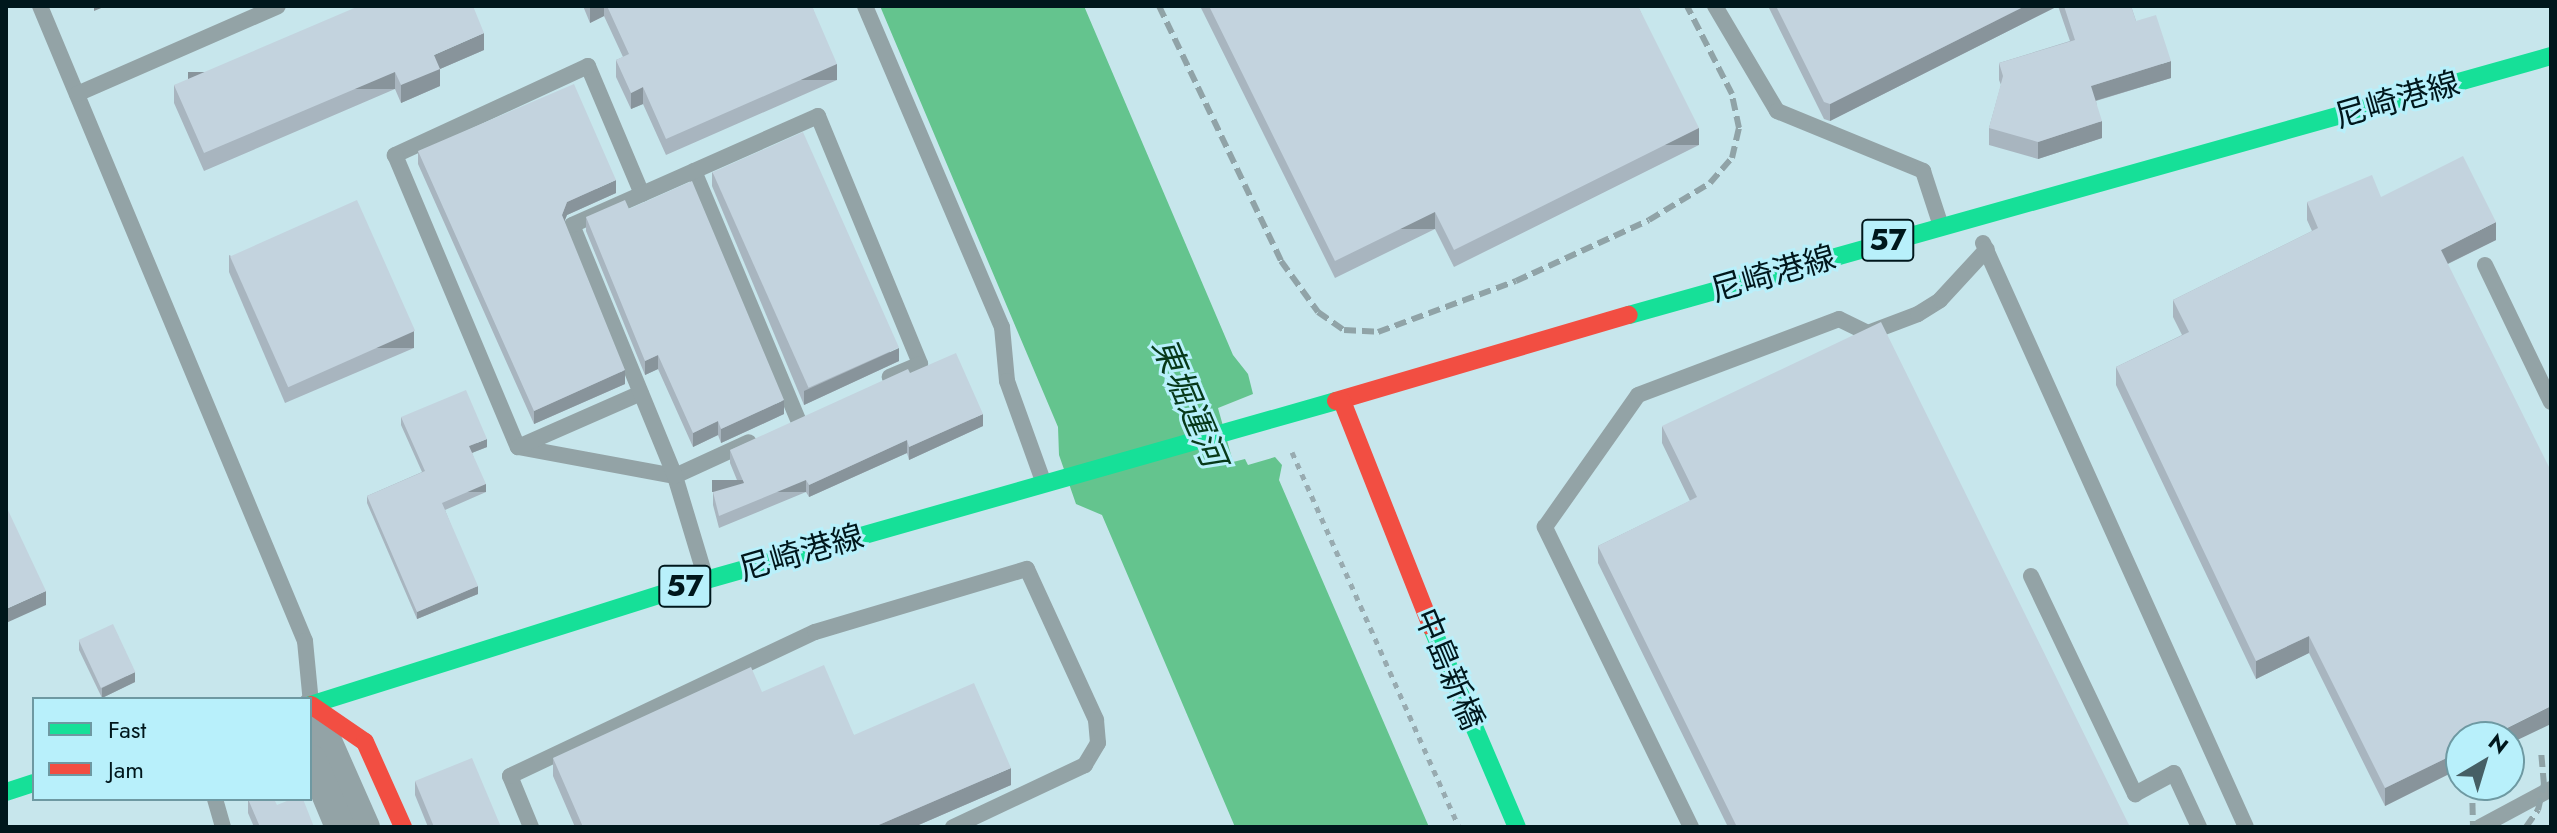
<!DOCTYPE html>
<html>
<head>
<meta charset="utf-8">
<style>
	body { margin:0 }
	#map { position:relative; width:2557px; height:833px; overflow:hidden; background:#c7e6ec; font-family:Jost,"Noto Sans JP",sans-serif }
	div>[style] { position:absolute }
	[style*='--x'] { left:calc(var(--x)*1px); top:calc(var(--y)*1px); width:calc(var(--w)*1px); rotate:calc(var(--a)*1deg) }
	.water>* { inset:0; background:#64c48e }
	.path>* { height:5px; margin-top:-2.5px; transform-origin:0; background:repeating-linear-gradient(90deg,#98abb0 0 6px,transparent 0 12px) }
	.lane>* { height:16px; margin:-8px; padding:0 8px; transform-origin:8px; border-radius:8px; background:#93a3a6 }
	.street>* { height:30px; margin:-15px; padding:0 15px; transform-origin:15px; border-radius:15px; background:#93a3a6 }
	.fast>* { height:18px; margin:-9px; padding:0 9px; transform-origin:9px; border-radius:9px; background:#16e098 }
	.jam>* { height:18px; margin:-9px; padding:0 9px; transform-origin:9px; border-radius:9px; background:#f24e42 }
	.rail>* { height:6px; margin-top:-3px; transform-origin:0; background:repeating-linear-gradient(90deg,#90a3a7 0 12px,transparent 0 18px) }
	.wall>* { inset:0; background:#a8b5bf }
	.shaded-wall>* { inset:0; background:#88949b; transform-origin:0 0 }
	.building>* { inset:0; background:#c3d3de; transform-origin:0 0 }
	span { translate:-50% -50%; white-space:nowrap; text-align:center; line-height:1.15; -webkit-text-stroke:6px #b8f0fb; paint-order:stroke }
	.shield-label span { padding:2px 6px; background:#b8f0fb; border:2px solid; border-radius:6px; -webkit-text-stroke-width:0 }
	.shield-label { font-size:30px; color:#00171c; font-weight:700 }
	.street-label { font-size:32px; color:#00171c }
	.water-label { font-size:34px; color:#07391a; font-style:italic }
	.frame { position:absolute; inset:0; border:8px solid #00171c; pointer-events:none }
	.legend { position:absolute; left:32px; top:697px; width:280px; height:104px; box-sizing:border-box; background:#b8f0fb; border:2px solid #6e99a2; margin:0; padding:10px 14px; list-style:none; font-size:24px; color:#00171c }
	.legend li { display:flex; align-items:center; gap:16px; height:40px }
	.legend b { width:40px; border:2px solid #6e99a2 }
	.north { position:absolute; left:2445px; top:721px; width:80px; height:80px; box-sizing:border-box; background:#b8f0fb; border:2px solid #6e99a2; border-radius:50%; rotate:38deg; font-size:22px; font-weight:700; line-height:32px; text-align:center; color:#00171c }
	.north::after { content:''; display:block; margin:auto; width:28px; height:36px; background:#465f65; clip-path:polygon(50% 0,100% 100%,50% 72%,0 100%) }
</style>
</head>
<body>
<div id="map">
	<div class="water">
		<div style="clip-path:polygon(880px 6px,1084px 6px,1233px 355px,1248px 374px,1253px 394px,1218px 408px,1233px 462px,1245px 459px,1248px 465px,1275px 457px,1282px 465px,1279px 480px,1429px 827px,1235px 827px,1102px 515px,1076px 504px,1059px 455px,1058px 427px)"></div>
	</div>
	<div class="path">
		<div style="--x:1292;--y:452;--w:411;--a:66"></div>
	</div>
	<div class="lane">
		<div style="--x:40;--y:6;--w:688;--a:67.35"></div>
		<div style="--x:305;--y:641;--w:62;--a:84.5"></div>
		<div style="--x:865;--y:6;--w:349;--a:66.9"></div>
		<div style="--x:1002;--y:327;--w:54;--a:84.7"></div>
		<div style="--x:1007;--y:381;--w:109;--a:70.2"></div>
		<div style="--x:1715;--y:6;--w:122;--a:59.4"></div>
		<div style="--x:1777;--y:111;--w:158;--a:22.3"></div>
		<div style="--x:1923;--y:171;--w:55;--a:71.9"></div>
		<div style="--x:77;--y:94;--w:219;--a:-23.6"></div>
		<div style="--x:694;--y:171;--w:270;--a:67.3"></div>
		<div style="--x:642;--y:194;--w:139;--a:-112.9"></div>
		<div style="--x:588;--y:66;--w:213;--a:155.2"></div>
		<div style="--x:395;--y:155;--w:317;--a:67.2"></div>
		<div style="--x:518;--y:447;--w:160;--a:10.5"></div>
		<div style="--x:675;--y:476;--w:81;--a:-24.7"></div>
		<div style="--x:1983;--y:243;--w:640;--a:65.76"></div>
		<div style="--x:2485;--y:265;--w:152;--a:64.3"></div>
		<div style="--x:518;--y:447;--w:134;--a:-23.7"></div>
		<div style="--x:2031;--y:576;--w:242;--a:64.5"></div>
		<div style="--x:2135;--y:794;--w:44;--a:-28.3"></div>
		<div style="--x:2174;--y:773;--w:60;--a:65.2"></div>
		<div style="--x:706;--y:579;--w:108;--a:-106.8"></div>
		<div style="--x:675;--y:476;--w:271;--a:-112.3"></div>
		<div style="--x:572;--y:225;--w:269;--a:-23.9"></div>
		<div style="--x:818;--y:116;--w:268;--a:67.6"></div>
		<div style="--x:920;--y:364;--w:33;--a:157"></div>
		<div style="--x:215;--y:799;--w:29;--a:74"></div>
		<div style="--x:531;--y:827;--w:55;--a:-112.4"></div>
		<div style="--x:510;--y:776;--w:337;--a:-25.3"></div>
		<div style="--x:815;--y:632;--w:221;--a:-16.6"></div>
		<div style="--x:1027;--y:569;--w:166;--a:65.4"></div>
		<div style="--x:1096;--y:720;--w:23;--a:85"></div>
		<div style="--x:1098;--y:743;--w:26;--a:121"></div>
		<div style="--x:1085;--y:765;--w:146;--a:154.8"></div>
		<div style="--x:1691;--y:827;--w:334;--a:-116"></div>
		<div style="--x:1545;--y:527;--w:161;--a:-54.8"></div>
		<div style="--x:1638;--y:395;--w:215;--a:-20.7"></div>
		<div style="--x:1839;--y:319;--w:32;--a:26"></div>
		<div style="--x:1868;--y:333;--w:53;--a:-20.8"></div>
		<div style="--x:1918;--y:314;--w:26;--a:-32"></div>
		<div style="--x:1940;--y:300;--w:69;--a:-47.3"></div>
		<div style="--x:2480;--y:827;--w:81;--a:-28.2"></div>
	</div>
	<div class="street">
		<div style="--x:312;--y:707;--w:131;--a:66.2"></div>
		<div style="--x:312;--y:719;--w:41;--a:90"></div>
		<div style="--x:312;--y:760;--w:73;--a:67.3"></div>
	</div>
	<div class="fast">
		<div style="--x:1629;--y:315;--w:958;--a:-15.69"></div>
		<div style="--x:1432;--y:628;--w:216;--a:66.9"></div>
		<div style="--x:310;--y:705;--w:415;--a:-17.5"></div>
		<div style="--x:706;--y:580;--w:655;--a:-15.86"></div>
		<div style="--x:6;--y:792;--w:29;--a:-18"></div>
	</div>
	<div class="jam">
		<div style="--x:1336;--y:401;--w:305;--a:-16.4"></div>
		<div style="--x:1342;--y:401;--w:244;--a:68.4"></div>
		<div style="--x:311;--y:705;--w:65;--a:34.4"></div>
		<div style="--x:365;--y:742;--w:93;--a:65.9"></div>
	</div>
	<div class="rail">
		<div style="--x:1159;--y:6;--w:283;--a:64.4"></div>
		<div style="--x:1281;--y:261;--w:63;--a:54"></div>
		<div style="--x:1318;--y:312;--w:32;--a:35"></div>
		<div style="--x:1344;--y:330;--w:34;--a:3"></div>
		<div style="--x:1378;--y:332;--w:147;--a:-20.3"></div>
		<div style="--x:1516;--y:281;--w:146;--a:-24.6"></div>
		<div style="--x:1649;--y:220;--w:71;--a:-31.2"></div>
		<div style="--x:1710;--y:183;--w:33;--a:-49"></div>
		<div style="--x:1732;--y:158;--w:31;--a:-77"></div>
		<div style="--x:1739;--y:128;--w:35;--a:-102"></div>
		<div style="--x:1732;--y:94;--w:99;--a:-117.1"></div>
		<div style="--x:2472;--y:785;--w:42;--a:88.6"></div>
		<div style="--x:2526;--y:827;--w:21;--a:-55"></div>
		<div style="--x:2538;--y:810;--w:26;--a:-77"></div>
		<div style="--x:2544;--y:785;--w:35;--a:-95"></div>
	</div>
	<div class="wall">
		<div style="clip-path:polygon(583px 6px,812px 6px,837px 80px,666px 155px,643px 104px,631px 109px,616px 77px,616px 60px,623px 57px,604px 16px,590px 23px)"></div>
		<div style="clip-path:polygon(1200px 6px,1638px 6px,1699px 145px,1454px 267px,1435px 229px,1335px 278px)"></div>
		<div style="clip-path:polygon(1768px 6px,2131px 6px,2136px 21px,2171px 78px,2096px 101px,2102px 138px,2038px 159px,1989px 145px,1989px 128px,2001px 85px,1999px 80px,1999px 63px,2070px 41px,2058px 6px,1830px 121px,1824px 119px)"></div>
		<div style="clip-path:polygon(484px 50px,440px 69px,440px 86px,401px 103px,395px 89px,204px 171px,174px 103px,174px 85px)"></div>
		<div style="clip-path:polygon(418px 151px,616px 193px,567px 215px,564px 221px,625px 384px,534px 424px,418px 164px)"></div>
		<div style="clip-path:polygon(712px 172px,899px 361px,804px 405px,712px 186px)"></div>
		<div style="clip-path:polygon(2381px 197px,2496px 240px,2448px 264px,2461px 768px,2385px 806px,2309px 653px,2256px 679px,2116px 385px,2116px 367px,2182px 335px,2173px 317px,2173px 300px,2312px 231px,2307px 220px,2307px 202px)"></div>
		<div style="clip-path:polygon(629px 209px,784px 414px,721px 443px,718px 435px,693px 447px,658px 369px,645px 375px,586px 231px,586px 217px)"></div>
		<div style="clip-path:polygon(229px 255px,414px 348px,285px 403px,229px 272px)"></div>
		<div style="clip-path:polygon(910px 373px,983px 426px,909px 460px,907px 453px,809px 497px,806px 492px,719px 528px,713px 505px,713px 492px,739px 485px,730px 463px,730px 450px)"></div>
		<div style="clip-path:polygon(401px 417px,487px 447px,472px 453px,486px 492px,445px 510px,478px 594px,417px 619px,367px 503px,367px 496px,422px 472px,401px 425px)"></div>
		<div style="clip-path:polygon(1662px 426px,2130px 827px,1728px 827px,1598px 563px,1598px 546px,1690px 501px,1662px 443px)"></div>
		<div style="clip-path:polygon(79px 640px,135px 682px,102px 698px,79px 650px)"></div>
		<div style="clip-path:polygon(762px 692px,854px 735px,1011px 785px,914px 827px,575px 827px,553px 776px,553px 758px)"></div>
		<div style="clip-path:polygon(415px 781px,501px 827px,428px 827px,415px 795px)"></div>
		<div style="clip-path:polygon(248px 799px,314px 827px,254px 827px,248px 813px)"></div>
	</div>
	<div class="shaded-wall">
		<div style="clip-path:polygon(94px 6px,106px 6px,94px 11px)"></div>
		<div style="clip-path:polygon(590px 6px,604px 6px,604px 16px,590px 23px)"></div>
		<div style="clip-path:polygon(2025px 6px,2058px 6px,1830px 121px,1830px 104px)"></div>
		<div style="clip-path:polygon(484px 33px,484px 50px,440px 69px,440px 86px,401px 103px,401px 85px,434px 55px)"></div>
		<div style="clip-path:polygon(2171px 61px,2171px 78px,2091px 102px,2091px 86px)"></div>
		<div style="left:837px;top:64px;width:16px;height:187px;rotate:90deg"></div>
		<div style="left:395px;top:72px;width:17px;height:207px;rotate:90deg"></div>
		<div style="clip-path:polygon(643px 87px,643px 104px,631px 109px,631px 93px)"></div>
		<div style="clip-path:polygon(2102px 121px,2102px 138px,2038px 159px,2038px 142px)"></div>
		<div style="left:1699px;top:128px;width:17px;height:274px;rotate:90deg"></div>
		<div style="clip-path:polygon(616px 180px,616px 193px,567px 215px,562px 228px,562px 215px,567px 202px)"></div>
		<div style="left:1435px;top:212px;width:17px;height:111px;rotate:90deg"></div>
		<div style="clip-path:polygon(2496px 222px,2496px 240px,2441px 267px,2441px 250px)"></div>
		<div style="left:414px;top:331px;width:17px;height:140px;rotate:90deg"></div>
		<div style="clip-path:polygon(899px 348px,899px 361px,804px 405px,804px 391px)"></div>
		<div style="clip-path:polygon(658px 355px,658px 369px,645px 375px,645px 361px)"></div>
		<div style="clip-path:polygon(625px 370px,625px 384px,534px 424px,534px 411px)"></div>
		<div style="clip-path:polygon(784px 400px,784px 414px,721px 443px,721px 429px)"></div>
		<div style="clip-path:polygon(983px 414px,983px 426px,909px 460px,909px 447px)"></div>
		<div style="clip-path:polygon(718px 421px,718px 435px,693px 447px,693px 433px)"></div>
		<div style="clip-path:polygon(487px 439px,487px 447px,469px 454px,469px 446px)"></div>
		<div style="clip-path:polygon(907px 440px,907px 453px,809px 497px,809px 485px)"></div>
		<div style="left:806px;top:480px;width:12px;height:94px;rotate:90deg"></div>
		<div style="left:486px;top:484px;width:8px;height:48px;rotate:90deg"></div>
		<div style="clip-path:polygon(478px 586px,478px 594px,417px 619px,417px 612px)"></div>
		<div style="clip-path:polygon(46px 591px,46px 605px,6px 623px,6px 609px)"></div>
		<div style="clip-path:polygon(2309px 636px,2309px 653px,2256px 679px,2256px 661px)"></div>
		<div style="clip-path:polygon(135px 672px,135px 682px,102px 698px,102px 688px)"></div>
		<div style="clip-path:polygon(2551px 706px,2551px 724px,2509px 744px,2509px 737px,2489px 737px)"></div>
		<div style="clip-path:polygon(2461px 751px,2461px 768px,2385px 806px,2385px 788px)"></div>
		<div style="clip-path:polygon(1011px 768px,1011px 785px,914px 827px,874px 827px)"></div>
	</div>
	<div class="building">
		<div style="clip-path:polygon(359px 6px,473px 6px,484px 33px,434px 55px,440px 69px,401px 85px,395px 72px,204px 153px,174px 85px)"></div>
		<div style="clip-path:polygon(607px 6px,812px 6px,837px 64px,666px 139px,643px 87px,631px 93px,616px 60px,629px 54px)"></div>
		<div style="clip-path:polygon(1209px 6px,1638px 6px,1699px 128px,1454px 250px,1435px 212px,1335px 261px)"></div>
		<div style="clip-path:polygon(1776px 6px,2025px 6px,1830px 104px,1824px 102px)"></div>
		<div style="clip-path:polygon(2064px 6px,2131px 6px,2136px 21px,2156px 15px,2171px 61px,2091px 86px,2102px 121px,2038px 142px,1989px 128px,2003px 76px,1999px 63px,2075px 40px)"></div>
		<div style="clip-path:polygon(574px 84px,616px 180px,567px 202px,562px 215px,625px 370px,534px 411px,418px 151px)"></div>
		<div style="left:803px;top:132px;width:236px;height:99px;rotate:66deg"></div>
		<div style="clip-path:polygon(2463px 156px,2496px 222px,2441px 250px,2551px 471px,2551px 706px,2489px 737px,2461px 737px,2461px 751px,2385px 788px,2309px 636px,2256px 661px,2116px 367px,2189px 332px,2173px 300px,2318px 228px,2307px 202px,2372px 175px,2381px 197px)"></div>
		<div style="clip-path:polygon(692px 181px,784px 400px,721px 429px,718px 421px,693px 433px,658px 355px,645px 361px,586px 217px,625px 200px,629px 209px)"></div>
		<div style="left:357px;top:200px;width:143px;height:139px;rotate:66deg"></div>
		<div style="clip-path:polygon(1881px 322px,2130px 827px,1737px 827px,1598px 546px,1697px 497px,1662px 426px)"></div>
		<div style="clip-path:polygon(956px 353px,983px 414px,909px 447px,907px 440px,809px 485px,806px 480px,719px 516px,713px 492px,744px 483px,730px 450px,908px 369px,910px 373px)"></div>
		<div style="clip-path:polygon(466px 390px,487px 439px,469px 446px,486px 484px,442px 503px,478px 586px,417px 612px,367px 496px,425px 471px,401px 417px)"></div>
		<div style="clip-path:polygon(6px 506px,46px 591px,6px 609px)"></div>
		<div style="left:113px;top:624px;width:53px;height:38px;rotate:65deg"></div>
		<div style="clip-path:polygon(824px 665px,854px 735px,974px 683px,1011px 768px,874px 827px,583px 827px,553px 758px,751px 667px,762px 692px)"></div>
		<div style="clip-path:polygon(472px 758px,501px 827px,434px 827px,415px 781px)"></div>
		<div style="clip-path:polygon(248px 799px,274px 799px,277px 805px,292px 799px,303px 799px,314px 827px,260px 827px)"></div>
	</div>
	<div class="shield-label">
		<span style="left:1888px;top:240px">57</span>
		<span style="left:685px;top:586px">57</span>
	</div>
	<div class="street-label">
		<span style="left:2397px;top:100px;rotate:-16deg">尼崎港線</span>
		<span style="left:1773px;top:274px;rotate:-16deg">尼崎港線</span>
		<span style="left:801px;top:553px;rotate:-16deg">尼崎港線</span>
		<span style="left:1449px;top:669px;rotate:67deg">中島新橋</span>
	</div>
	<div class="water-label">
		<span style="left:1189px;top:402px;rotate:67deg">東堀運河</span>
	</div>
	<div class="frame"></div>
	<ul class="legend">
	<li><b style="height:10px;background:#16e098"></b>Fast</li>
	<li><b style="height:10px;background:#f24e42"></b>Jam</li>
	</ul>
	<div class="north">N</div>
</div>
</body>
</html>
